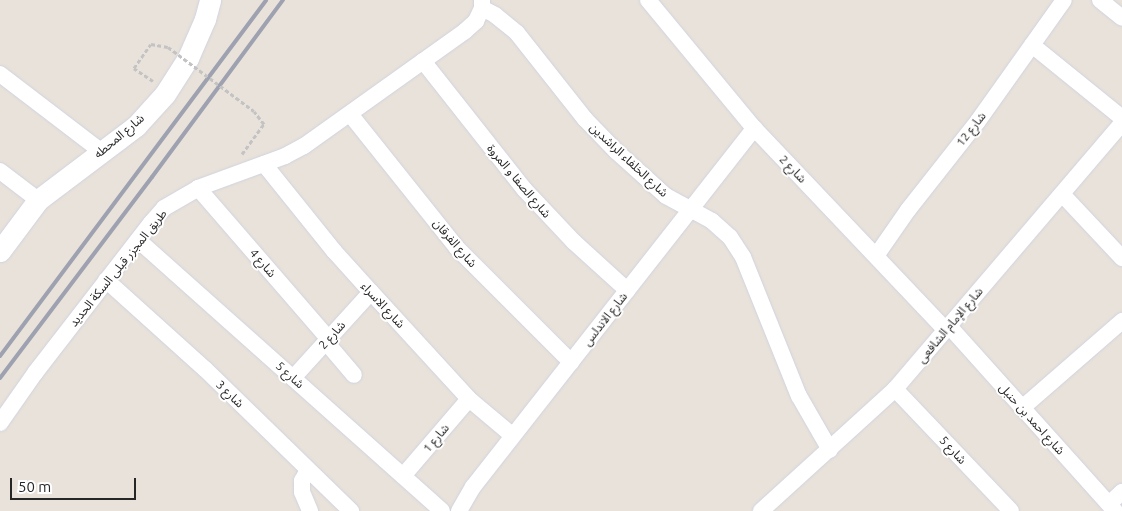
<!DOCTYPE html>
<html>
<head>
<meta charset="utf-8">
<style>
	body { margin:0 }
	#map { position:relative; width:1122px; height:511px; overflow:hidden; background:#e9e2da; font-family:Ubuntu,"Noto Sans Arabic",sans-serif }
	div>[style] { position:absolute }
	[style*='--x'] { left:calc(var(--x)*1px); top:calc(var(--y)*1px); width:calc(var(--w)*1px); rotate:calc(var(--a)*1deg) }
	.path>* { height:3px; margin-top:-1.5px; transform-origin:0; background:repeating-linear-gradient(90deg,#c3c3c3 0 4px,transparent 0 6.5px) }
	.roads { filter:drop-shadow(0 0 1px #cfd3df) drop-shadow(0 0 1px #cfd3df) }
	.minor>* { height:16px; margin:-8px; padding:0 8px; transform-origin:8px; border-radius:8px; background:#fff }
	.tertiary>* { height:21px; margin:-10.5px; padding:0 10.5px; transform-origin:10.5px; border-radius:10.5px; background:#fff }
	.rail>* { height:4px; margin:-2px; padding:0 2px; transform-origin:2px; border-radius:2px; background:#9da1b0 }
	.path-bridge>* { height:3px; margin-top:-1.5px; transform-origin:0; background:repeating-linear-gradient(90deg,#c3c3c3 0 4px,transparent 0 6.5px) }
	span { translate:-50% -50%; white-space:nowrap; text-align:center; line-height:1.15; -webkit-text-stroke:4px #fff; paint-order:stroke }
	.street-label { font-size:12px; color:#272727 }
	.scale { position:absolute; left:10px; top:478px; width:126px; height:22px; box-sizing:border-box; border:2px solid #272727; border-top:0; padding-left:6px; font-size:15px; line-height:18px; white-space:nowrap; color:#272727; -webkit-text-stroke:4px #fff; paint-order:stroke }
</style>
</head>
<body>
<div id="map">
	<div class="path">
		<div style="--x:153;--y:81;--w:23;--a:-146"></div>
		<div style="--x:134;--y:68;--w:29;--a:-55"></div>
		<div style="--x:151;--y:44;--w:17;--a:10"></div>
		<div style="--x:242;--y:154;--w:37;--a:-54"></div>
		<div style="--x:264;--y:124;--w:16;--a:-128"></div>
	</div>
	<div class="roads">
		<div class="minor">
			<div style="--x:648;--y:0;--w:166;--a:50.4"></div>
			<div style="--x:754;--y:128;--w:279;--a:46.5"></div>
			<div style="--x:1100;--y:0;--w:28;--a:39"></div>
			<div style="--x:482;--y:8;--w:15;--a:28"></div>
			<div style="--x:495;--y:15;--w:28;--a:39"></div>
			<div style="--x:517;--y:33;--w:110;--a:51.7"></div>
			<div style="--x:585;--y:119;--w:45;--a:45.9"></div>
			<div style="--x:616;--y:151;--w:67;--a:42"></div>
			<div style="--x:666;--y:196;--w:52;--a:28.5"></div>
			<div style="--x:712;--y:221;--w:24;--a:42"></div>
			<div style="--x:730;--y:237;--w:24;--a:57"></div>
			<div style="--x:743;--y:257;--w:150;--a:68.1"></div>
			<div style="--x:799;--y:396;--w:62;--a:60.1"></div>
			<div style="--x:1032;--y:45;--w:116;--a:39"></div>
			<div style="--x:423;--y:61;--w:164;--a:51.7"></div>
			<div style="--x:525;--y:190;--w:71;--a:46.7"></div>
			<div style="--x:574;--y:242;--w:72;--a:42.2"></div>
			<div style="--x:0;--y:74;--w:128;--a:37.4"></div>
			<div style="--x:350;--y:114;--w:170;--a:51.4"></div>
			<div style="--x:456;--y:247;--w:163;--a:45"></div>
			<div style="--x:264;--y:164;--w:112;--a:51.2"></div>
			<div style="--x:334;--y:251;--w:55;--a:47.9"></div>
			<div style="--x:371;--y:292;--w:145;--a:47.5"></div>
			<div style="--x:469;--y:399;--w:57;--a:40.1"></div>
			<div style="--x:0;--y:171;--w:48;--a:37.3"></div>
			<div style="--x:198;--y:188;--w:200;--a:49.1"></div>
			<div style="--x:1062;--y:194;--w:88;--a:46.8"></div>
			<div style="--x:138;--y:240;--w:407;--a:41.7"></div>
			<div style="--x:876;--y:256;--w:56;--a:-55.2"></div>
			<div style="--x:908;--y:210;--w:113;--a:-51.8"></div>
			<div style="--x:978;--y:121;--w:148;--a:-54.6"></div>
			<div style="--x:106;--y:280;--w:133;--a:42"></div>
			<div style="--x:205;--y:369;--w:204;--a:44.2"></div>
			<div style="--x:949;--y:326;--w:249;--a:48.1"></div>
			<div style="--x:326;--y:342;--w:43;--a:49.7"></div>
			<div style="--x:293;--y:378;--w:116;--a:-47.8"></div>
			<div style="--x:895;--y:389;--w:168;--a:46.4"></div>
			<div style="--x:1022;--y:408;--w:133;--a:-41"></div>
			<div style="--x:0;--y:423;--w:61;--a:-55"></div>
			<div style="--x:35;--y:373;--w:190;--a:-52.3"></div>
			<div style="--x:151;--y:223;--w:20;--a:-49"></div>
			<div style="--x:164;--y:208;--w:39;--a:-30"></div>
			<div style="--x:198;--y:188;--w:93;--a:-20.2"></div>
			<div style="--x:285;--y:156;--w:21;--a:-28"></div>
			<div style="--x:304;--y:146;--w:198;--a:-35.5"></div>
			<div style="--x:465;--y:31;--w:15;--a:-42"></div>
			<div style="--x:476;--y:21;--w:14;--a:-65"></div>
			<div style="--x:482;--y:8;--w:8;--a:-90"></div>
			<div style="--x:308;--y:470;--w:13;--a:119"></div>
			<div style="--x:302;--y:481;--w:11;--a:90"></div>
			<div style="--x:302;--y:492;--w:21;--a:67"></div>
			<div style="--x:403;--y:476;--w:101;--a:-49.4"></div>
			<div style="--x:1109;--y:504;--w:18;--a:-43"></div>
			<div style="--x:459;--y:511;--w:28;--a:-60"></div>
			<div style="--x:473;--y:487;--w:456;--a:-51.9"></div>
			<div style="--x:761;--y:511;--w:181;--a:-42.3"></div>
			<div style="--x:895;--y:389;--w:350;--a:-49.5"></div>
		</div>
		<div class="tertiary">
			<div style="--x:0;--y:251;--w:64;--a:-53.3"></div>
			<div style="--x:38;--y:200;--w:123;--a:-37.1"></div>
			<div style="--x:136;--y:126;--w:43;--a:-47.8"></div>
			<div style="--x:165;--y:94;--w:43;--a:-57.4"></div>
			<div style="--x:188;--y:58;--w:43;--a:-66.4"></div>
			<div style="--x:205;--y:19;--w:20;--a:-75"></div>
		</div>
	</div>
	<div class="rail">
		<div style="--x:0;--y:356;--w:444;--a:-53.2"></div>
		<div style="--x:0;--y:378;--w:252;--a:-52.9"></div>
		<div style="--x:152;--y:177;--w:220;--a:-53.5"></div>
	</div>
	<div class="path-bridge">
		<div style="--x:168;--y:47;--w:107;--a:36.7"></div>
	</div>
	<div class="street-label">
		<span style="left:971px;top:129px;rotate:-52deg">شارع 12</span>
		<span style="left:119px;top:136px;rotate:-40deg">شارع المحطه</span>
		<span style="left:629px;top:160px;rotate:43deg">شارع الخلفاء الراشدين</span>
		<span style="left:793px;top:169px;rotate:46deg">شارع 2</span>
		<span style="left:519px;top:181px;rotate:50deg">شارع الصفا و المروة</span>
		<span style="left:455px;top:243px;rotate:49deg">شارع الفرقان</span>
		<span style="left:263px;top:263px;rotate:49deg">شارع 4</span>
		<span style="left:118px;top:268px;rotate:-51deg">طريق المجزر قبلى السكة الحديد</span>
		<span style="left:383px;top:305px;rotate:47deg">شارع الاسراء</span>
		<span style="left:605px;top:319px;rotate:-52deg">شارع الاندلس</span>
		<span style="left:950px;top:325px;rotate:-50deg">شارع الإمام الشافعى</span>
		<span style="left:332px;top:335px;rotate:-48deg">شارع 2</span>
		<span style="left:290px;top:375px;rotate:42deg">شارع 5</span>
		<span style="left:230px;top:394px;rotate:44deg">شارع 3</span>
		<span style="left:1032px;top:419px;rotate:48deg">شارع احمد بن حنبل</span>
		<span style="left:436px;top:438px;rotate:-50deg">شارع 1</span>
		<span style="left:953px;top:450px;rotate:47deg">شارع 5</span>
	</div>
	<div class="scale">50 m</div>
</div>
</body>
</html>
